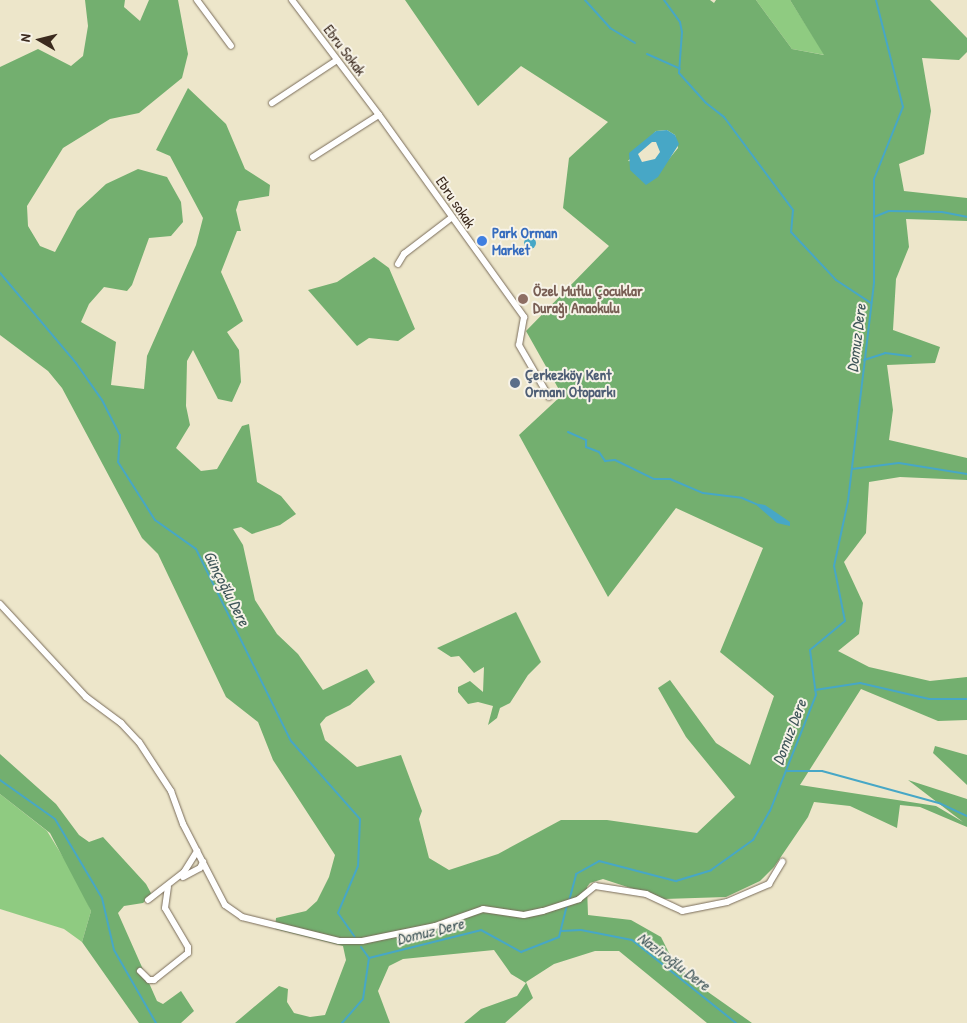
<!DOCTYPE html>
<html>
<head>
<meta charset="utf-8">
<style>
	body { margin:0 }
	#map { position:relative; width:967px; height:1023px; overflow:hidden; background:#ede6ca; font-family:"Patrick Hand",sans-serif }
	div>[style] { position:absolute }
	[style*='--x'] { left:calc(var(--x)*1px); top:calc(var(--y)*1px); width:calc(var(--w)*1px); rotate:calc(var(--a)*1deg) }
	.green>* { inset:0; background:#8fcb81 }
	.forest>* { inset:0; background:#73af6f }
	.water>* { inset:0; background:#47a7c6 }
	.round { border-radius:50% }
	.stream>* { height:2px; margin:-1px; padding:0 1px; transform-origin:1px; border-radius:1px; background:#47a7c6 }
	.roads { filter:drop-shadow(0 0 1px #796c5a) drop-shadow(0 0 1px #796c5a) }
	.minor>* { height:6px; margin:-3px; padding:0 3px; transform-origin:3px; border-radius:3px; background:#fff }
	.dots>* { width:14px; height:14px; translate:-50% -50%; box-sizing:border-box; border:2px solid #f7f3e8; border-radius:50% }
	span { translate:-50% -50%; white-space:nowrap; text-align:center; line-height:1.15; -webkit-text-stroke:4px #f7f3e8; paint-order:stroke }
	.street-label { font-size:15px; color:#3b2a1e }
	.shop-label { font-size:15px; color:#366cbe; font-weight:700 }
	.left { translate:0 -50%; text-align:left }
	.education-label { font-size:15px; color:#785e54; font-weight:700 }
	.service-label { font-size:15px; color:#4e5e75; font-weight:700 }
	.water-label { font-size:16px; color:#3f5659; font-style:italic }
	.north { position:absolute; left:15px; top:15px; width:50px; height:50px; -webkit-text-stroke:4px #f7f3e8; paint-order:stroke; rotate:278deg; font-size:14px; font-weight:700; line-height:20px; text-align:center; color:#3b2a1e }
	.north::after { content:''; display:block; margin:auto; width:18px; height:22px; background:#3b2a1e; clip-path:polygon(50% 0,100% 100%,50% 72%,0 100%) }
</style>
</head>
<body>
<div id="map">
	<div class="green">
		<div style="clip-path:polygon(756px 0,790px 0,825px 55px,792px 49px)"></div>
		<div style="clip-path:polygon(0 794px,47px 831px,76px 878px,91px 911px,82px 942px,64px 929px,0 909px)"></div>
	</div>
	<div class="forest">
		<div style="clip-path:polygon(evenodd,85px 0,125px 0,124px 7px,140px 21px,149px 0,178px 0,188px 54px,182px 78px,139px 113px,110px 119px,63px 148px,27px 206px,28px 226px,40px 246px,55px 252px,77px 211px,106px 184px,138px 169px,167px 177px,181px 202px,183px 222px,171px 236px,149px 238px,132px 285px,127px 291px,104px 287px,89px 304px,81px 322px,116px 342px,111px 385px,144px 389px,147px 356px,196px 245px,203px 218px,170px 156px,156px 150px,188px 88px,226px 124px,245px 169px,270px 185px,269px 196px,239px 201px,236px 210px,241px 231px,237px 231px,221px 272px,243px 321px,227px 332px,239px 350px,241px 382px,232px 402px,218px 399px,193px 350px,187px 361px,186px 406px,190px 425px,176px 448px,201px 471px,217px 469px,242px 426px,249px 424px,257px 482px,281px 496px,296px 514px,280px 525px,252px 534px,241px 527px,233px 529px,243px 545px,255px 600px,277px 634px,298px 654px,323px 690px,367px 669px,375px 682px,350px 705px,326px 717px,320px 724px,325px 740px,357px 767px,401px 755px,422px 811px,419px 819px,429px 858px,449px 870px,498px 854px,561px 820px,607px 820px,697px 833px,735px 797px,686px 737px,658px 688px,670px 680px,716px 743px,750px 765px,774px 696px,720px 652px,763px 548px,676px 508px,608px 597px,519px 435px,562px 395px,526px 331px,609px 246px,563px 208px,569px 158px,608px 122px,521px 66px,478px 106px,405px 0,710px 0,714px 3px,716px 0,756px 0,792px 49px,824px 55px,790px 0,930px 0,967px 38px,967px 52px,959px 60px,922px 58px,931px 111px,924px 154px,899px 164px,904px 191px,967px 198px,967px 221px,906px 219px,909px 247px,896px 279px,893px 330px,940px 347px,935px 363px,887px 365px,893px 410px,889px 440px,967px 458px,967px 480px,900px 477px,869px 482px,866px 533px,844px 562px,863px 603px,859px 634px,838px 651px,869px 667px,930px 681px,967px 677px,967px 720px,938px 721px,861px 689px,800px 785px,936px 806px,963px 822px,908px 780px,967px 799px,967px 827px,920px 807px,900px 805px,897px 828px,850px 806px,814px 802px,808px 817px,774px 867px,760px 881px,726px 897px,664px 899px,603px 879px,590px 883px,587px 887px,588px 915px,631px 920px,661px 937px,669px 953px,691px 980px,752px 1023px,707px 1023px,619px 951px,595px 951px,554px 964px,526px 982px,533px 998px,505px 1023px,464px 1023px,481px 1009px,517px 996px,526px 983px,511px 974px,494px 950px,403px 959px,389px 966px,378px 991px,390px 1023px,235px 1023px,279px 986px,288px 989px,287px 1002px,294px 1013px,310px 1017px,325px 1015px,346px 960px,343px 946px,275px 929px,276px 918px,306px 911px,317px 901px,329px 877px,335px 855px,273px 760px,258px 722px,226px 697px,158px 554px,142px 538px,62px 388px,48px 371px,0 335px,0 67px,38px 49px,71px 66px,83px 56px,88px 26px,85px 0,667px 130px,675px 135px,678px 148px,664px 165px,628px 161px,656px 131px,667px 130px)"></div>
		<div style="clip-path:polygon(374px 257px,389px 268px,415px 329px,398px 341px,369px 338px,357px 346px,308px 290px,337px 282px)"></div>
		<div style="clip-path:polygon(516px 612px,541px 662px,528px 675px,510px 703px,500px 708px,497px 718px,488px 725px,493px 706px,478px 702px,468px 704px,458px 692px,458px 687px,470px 681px,483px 692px,484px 667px,474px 673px,459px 656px,451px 657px,437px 648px)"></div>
		<div style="clip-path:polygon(935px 746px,967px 755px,967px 785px,933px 753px)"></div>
		<div style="clip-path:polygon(0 754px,56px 804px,79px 835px,89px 842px,103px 837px,146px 884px,152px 895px,143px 903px,124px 906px,118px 913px,157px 1001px,163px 1004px,181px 991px,194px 1011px,181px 1023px,139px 1023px,82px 942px,91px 911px,50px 833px,0 794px)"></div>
	</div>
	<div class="water">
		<div style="clip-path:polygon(evenodd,667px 130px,675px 135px,679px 144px,658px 177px,646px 185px,630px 170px,629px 153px,656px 131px,667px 130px,652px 142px,656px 142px,660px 152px,655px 159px,642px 162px,638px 154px,652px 142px)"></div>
		<div class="round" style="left:524px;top:237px;width:12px;height:12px"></div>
		<div style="clip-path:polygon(754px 503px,765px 505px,790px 522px,790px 526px,777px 523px)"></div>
	</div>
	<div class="stream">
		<div style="--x:585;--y:0;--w:38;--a:48"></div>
		<div style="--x:610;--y:28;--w:29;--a:31"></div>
		<div style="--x:664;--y:0;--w:27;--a:54"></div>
		<div style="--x:680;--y:22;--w:10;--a:79"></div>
		<div style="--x:682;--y:32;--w:41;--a:94.2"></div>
		<div style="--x:679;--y:73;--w:40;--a:48"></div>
		<div style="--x:706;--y:103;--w:23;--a:38"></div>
		<div style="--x:724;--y:117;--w:116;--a:53.4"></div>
		<div style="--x:793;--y:210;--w:22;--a:95"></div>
		<div style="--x:791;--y:232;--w:66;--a:46.8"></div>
		<div style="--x:836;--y:280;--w:42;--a:33.3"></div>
		<div style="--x:647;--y:54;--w:36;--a:24"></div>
		<div style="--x:874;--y:217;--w:16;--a:-22"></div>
		<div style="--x:889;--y:211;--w:53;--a:1.1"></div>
		<div style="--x:942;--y:212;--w:25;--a:11"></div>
		<div style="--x:0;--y:273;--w:118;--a:49.8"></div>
		<div style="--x:76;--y:363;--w:45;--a:54.9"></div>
		<div style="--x:102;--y:400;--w:39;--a:63"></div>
		<div style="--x:120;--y:435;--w:27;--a:94"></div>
		<div style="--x:118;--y:462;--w:69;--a:57.5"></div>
		<div style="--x:155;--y:520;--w:50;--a:35.3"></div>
		<div style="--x:196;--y:549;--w:214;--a:63.7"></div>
		<div style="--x:291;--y:741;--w:104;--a:48.5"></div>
		<div style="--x:360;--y:819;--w:47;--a:92.4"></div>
		<div style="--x:358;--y:866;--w:51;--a:113.1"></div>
		<div style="--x:338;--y:913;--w:29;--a:55"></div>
		<div style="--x:864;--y:360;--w:22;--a:-18"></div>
		<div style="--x:885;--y:353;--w:26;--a:7"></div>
		<div style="--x:568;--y:432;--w:20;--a:24"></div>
		<div style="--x:586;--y:440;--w:7;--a:90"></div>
		<div style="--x:586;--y:447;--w:14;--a:21"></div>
		<div style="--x:599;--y:452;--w:11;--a:56"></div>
		<div style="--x:605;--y:461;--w:10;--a:-6"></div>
		<div style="--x:615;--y:460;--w:43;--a:26"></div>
		<div style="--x:654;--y:479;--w:16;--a:0"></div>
		<div style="--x:670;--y:479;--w:36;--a:23"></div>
		<div style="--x:703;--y:493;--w:39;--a:7"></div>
		<div style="--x:742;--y:498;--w:15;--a:23"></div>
		<div style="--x:852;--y:469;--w:47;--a:-7.3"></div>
		<div style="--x:899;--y:463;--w:69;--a:9.2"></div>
		<div style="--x:815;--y:690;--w:46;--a:-8.8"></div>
		<div style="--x:860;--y:683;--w:71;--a:13.1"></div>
		<div style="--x:929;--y:699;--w:38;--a:0"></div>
		<div style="--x:787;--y:771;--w:35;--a:0"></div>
		<div style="--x:822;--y:771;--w:121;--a:15.3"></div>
		<div style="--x:939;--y:803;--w:31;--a:25"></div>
		<div style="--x:0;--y:780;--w:67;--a:35.3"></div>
		<div style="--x:55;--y:819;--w:92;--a:59.3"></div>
		<div style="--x:102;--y:898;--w:53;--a:77"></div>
		<div style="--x:114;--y:950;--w:84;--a:60.1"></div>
		<div style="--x:569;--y:901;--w:28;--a:-75"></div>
		<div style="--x:576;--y:874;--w:26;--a:-29"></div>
		<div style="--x:599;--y:861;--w:80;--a:14.6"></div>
		<div style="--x:676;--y:881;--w:37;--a:-17"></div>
		<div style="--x:711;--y:870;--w:52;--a:-35.5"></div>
		<div style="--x:753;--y:840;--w:34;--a:-60"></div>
		<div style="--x:770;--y:811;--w:125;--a:-68.4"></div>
		<div style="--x:816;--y:695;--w:45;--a:-97.6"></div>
		<div style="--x:810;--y:650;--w:45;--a:-39.6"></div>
		<div style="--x:845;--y:621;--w:56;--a:-101.3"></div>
		<div style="--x:834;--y:566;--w:66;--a:-77.8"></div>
		<div style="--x:848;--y:501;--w:220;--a:-83.2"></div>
		<div style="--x:874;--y:283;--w:104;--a:-90"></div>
		<div style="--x:874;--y:179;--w:78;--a:-68.1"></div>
		<div style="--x:903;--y:107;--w:110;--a:-104.2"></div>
		<div style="--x:561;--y:931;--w:20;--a:-3"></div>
		<div style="--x:581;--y:930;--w:52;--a:11.1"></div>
		<div style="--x:632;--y:940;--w:133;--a:38.6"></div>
		<div style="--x:361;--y:947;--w:14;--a:54"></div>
		<div style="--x:342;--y:1023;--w:32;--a:-49"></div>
		<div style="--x:363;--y:999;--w:41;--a:-81.7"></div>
		<div style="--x:369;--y:958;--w:115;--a:-14"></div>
		<div style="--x:481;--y:930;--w:46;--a:28.8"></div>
		<div style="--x:521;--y:952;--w:41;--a:-21.5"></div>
		<div style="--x:559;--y:937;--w:33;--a:-76"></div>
	</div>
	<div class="roads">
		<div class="minor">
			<div style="--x:197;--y:0;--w:57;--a:53.5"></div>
			<div style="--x:292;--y:0;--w:144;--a:52.9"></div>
			<div style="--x:272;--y:103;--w:78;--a:-33.5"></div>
			<div style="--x:313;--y:157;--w:78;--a:-32.5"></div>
			<div style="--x:379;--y:115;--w:249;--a:54.3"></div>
			<div style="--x:524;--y:317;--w:28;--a:100"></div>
			<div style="--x:519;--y:345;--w:60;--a:60"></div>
			<div style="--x:398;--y:264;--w:12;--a:-59"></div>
			<div style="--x:404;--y:254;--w:59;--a:-37.5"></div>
			<div style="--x:0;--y:604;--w:127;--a:47.2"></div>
			<div style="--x:86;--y:697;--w:44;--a:36.6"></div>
			<div style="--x:121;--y:723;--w:26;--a:47"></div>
			<div style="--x:139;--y:742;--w:59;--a:56.9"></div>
			<div style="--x:171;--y:791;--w:35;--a:70"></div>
			<div style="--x:183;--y:824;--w:91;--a:62.6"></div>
			<div style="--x:225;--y:905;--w:21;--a:35"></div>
			<div style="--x:242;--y:917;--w:100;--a:13.9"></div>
			<div style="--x:339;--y:941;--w:23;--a:0"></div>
			<div style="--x:362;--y:941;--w:75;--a:-11.6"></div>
			<div style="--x:435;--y:926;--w:51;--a:-19.5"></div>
			<div style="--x:483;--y:909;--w:41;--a:8.3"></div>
			<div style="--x:524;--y:915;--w:19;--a:-12"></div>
			<div style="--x:543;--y:911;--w:38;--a:-18"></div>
			<div style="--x:579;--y:899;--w:21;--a:-39"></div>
			<div style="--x:595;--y:886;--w:52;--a:8.9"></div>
			<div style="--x:646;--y:894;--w:40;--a:25"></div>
			<div style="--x:682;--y:911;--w:46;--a:-11.3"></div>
			<div style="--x:727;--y:902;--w:46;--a:-23.2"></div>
			<div style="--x:769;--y:884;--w:26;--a:-59"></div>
			<div style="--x:183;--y:877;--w:19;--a:-28"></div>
			<div style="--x:200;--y:868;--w:7;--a:-63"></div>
			<div style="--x:148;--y:900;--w:46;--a:-37.9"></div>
			<div style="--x:184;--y:872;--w:25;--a:-58"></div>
			<div style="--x:140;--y:971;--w:13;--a:45"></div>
			<div style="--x:149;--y:980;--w:5;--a:0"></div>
			<div style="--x:154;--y:980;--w:43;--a:-38.5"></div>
			<div style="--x:188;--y:953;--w:6;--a:-90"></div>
			<div style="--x:188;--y:947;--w:45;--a:-120.5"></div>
			<div style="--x:165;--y:908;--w:21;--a:-82"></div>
		</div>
	</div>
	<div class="dots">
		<div style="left:482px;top:241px;background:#3f7fe0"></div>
		<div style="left:523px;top:299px;background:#8d6e63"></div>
		<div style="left:515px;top:383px;background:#5c6f8a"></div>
	</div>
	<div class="street-label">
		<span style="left:345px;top:50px;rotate:53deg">Ebru Sokak</span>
		<span style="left:456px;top:202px;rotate:56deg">Ebru sokak</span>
	</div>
	<div class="shop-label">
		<span class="left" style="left:492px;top:241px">Park Orman<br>Market</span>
	</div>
	<div class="education-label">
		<span class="left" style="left:533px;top:299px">Özel Mutlu Çocuklar<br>Durağı Anaokulu</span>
	</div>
	<div class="service-label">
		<span class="left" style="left:525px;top:383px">Çerkezköy Kent<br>Ormanı Otoparkı</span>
	</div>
	<div class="water-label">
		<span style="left:856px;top:338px;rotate:-83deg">Domuz Dere</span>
		<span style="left:227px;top:588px;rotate:63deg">Günçoğlu Dere</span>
		<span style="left:789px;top:732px;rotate:-69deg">Domuz Dere</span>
		<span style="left:430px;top:931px;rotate:-14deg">Domuz Dere</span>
		<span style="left:674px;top:961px;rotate:37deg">Naziroğlu Dere</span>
	</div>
	<div class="north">N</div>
</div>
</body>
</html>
